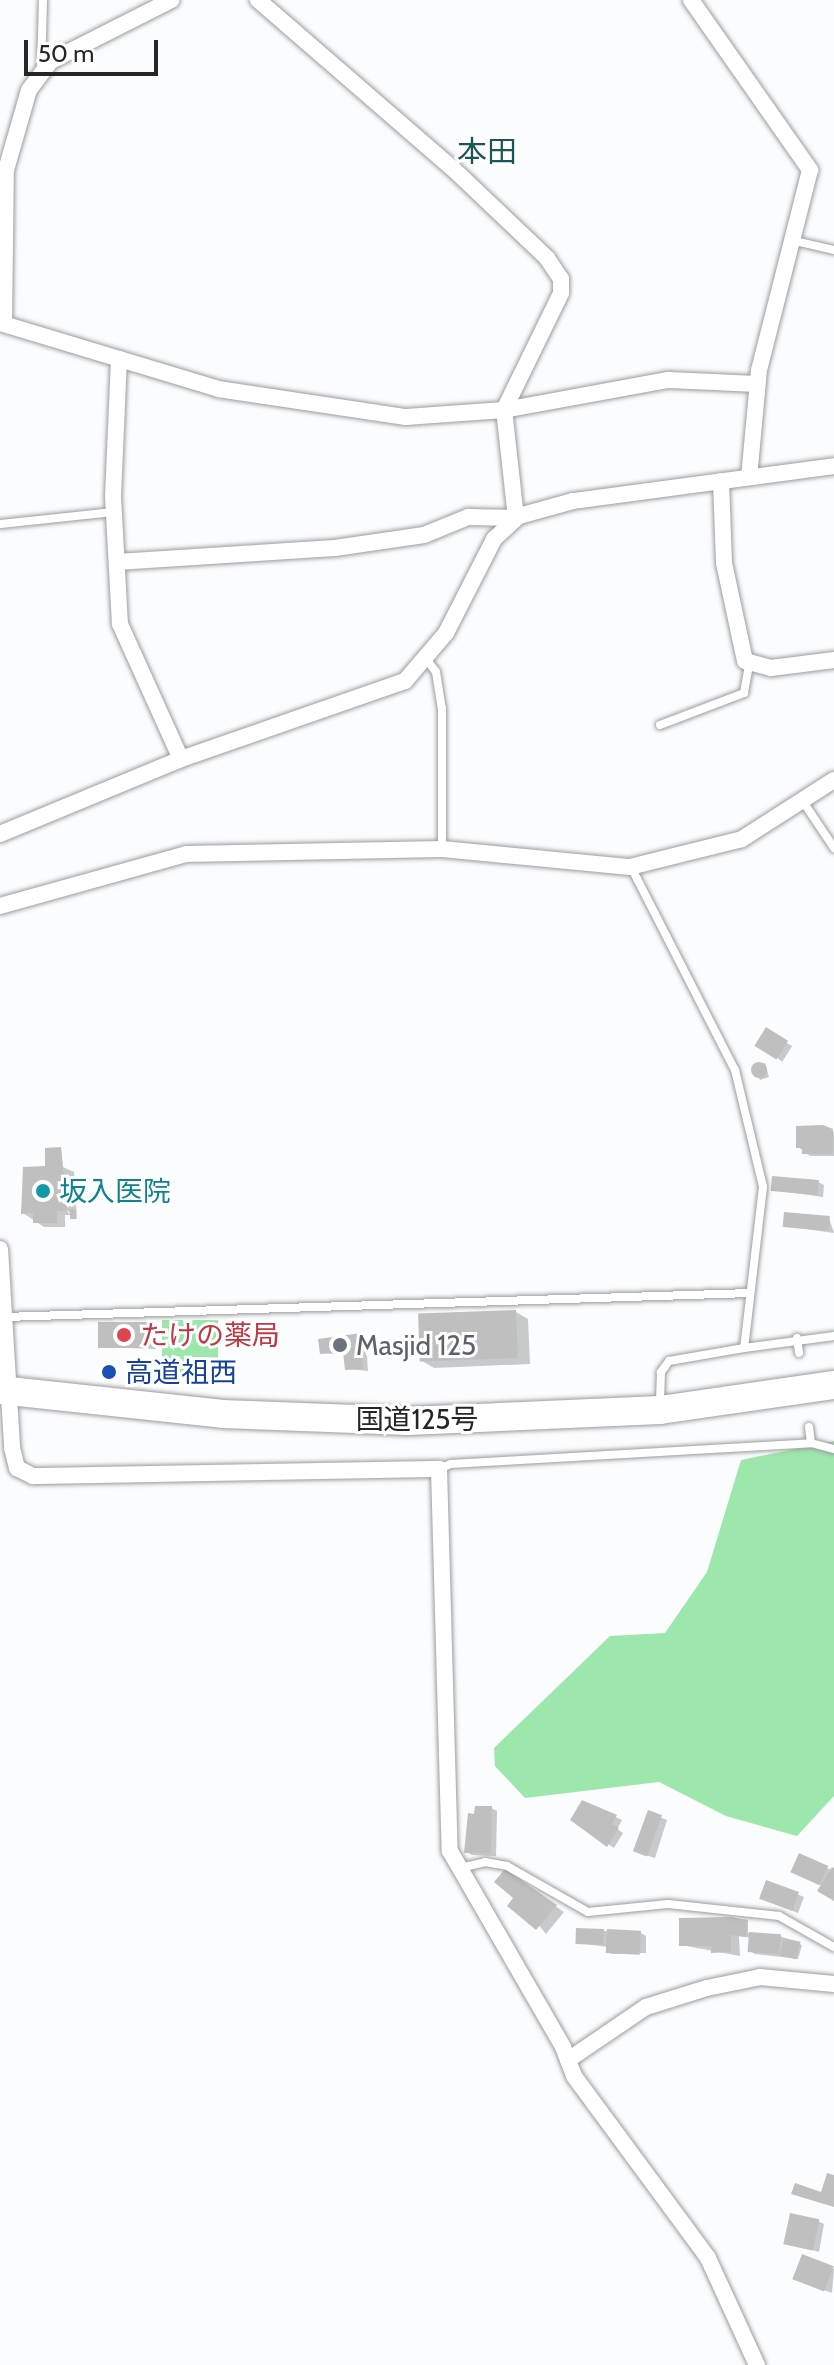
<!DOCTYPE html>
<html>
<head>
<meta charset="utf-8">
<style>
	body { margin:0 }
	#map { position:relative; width:834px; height:2365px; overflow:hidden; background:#fafcfd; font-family:Cabin,"Noto Sans JP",sans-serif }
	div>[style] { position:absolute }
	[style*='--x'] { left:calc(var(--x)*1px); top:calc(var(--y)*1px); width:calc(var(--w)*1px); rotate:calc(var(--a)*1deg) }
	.green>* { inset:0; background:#9de6ac; transform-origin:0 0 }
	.shadow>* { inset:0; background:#0003; transform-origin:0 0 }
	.building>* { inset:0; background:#c0bfc0; transform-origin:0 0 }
	.round { border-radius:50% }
	.roads { filter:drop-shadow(0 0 2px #9b9c9e) drop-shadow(0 0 2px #9b9c9e) }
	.lane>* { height:8px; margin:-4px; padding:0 4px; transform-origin:4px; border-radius:4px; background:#fff }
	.street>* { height:16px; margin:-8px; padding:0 8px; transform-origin:8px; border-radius:8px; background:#fff }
	.highway>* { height:28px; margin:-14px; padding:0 14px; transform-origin:14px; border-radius:14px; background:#fff }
	.dots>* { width:22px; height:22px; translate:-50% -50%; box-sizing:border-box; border:4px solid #fff; border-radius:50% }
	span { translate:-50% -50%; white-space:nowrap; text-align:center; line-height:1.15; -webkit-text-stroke:6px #fff; paint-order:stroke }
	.culture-label { font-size:28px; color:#0d838f }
	.left { translate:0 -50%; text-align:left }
	.health-label { font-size:28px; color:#be3a42 }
	.worship-label { font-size:28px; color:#5b616d }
	.transit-label { font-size:28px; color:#164399 }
	.street-label { font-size:28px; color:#262627 }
	.neighbourhood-label { font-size:30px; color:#1a5653 }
	.scale { position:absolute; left:24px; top:40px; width:134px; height:36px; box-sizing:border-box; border:4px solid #262627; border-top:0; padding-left:10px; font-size:24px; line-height:28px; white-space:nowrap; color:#262627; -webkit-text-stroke:6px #fff; paint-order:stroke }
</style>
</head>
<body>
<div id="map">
	<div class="green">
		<div style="left:162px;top:1320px;width:56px;height:53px"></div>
		<div style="clip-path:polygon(834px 1441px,834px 1796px,797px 1836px,726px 1816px,659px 1782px,525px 1798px,495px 1766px,494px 1748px,610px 1636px,665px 1633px,707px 1572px,741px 1460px)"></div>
	</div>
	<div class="shadow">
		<div style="left:767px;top:1030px;width:30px;height:18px;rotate:33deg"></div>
		<div style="clip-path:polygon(765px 1063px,769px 1077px,760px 1080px,753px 1067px)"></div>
		<div style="clip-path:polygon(834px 1132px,834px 1156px,810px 1156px,798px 1147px)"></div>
		<div style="clip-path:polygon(61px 1149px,63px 1167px,74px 1172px,77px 1219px,60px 1204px,71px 1215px,65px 1215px,65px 1227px,44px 1227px,23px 1213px)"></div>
		<div style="clip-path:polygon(818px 1182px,824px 1185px,823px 1197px,773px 1190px)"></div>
		<div style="clip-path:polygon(829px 1218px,834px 1233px,784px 1226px)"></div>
		<div style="clip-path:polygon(516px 1312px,528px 1319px,530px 1364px,434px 1368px,422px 1361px)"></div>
		<div style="clip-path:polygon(150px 1324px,155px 1327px,156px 1349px,100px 1347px)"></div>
		<div style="clip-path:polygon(360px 1335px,366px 1339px,368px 1371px,347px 1369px,346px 1355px,322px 1353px)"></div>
		<div style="clip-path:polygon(583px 1802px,622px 1820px,617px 1829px,623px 1833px,614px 1848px,572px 1819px)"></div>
		<div style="clip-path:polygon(491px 1808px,497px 1811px,496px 1856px,472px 1855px,466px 1852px)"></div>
		<div style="clip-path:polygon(649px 1813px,667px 1820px,655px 1858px,642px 1854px)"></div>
		<div style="clip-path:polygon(827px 1868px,834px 1871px,834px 1899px,823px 1886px,798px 1874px)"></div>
		<div style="clip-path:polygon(514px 1877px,564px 1912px,546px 1934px,516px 1898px)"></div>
		<div style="clip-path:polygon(767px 1882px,804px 1897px,798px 1913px,767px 1901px)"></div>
		<div style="clip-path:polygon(748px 1922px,748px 1933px,780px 1936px,802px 1945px,798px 1959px,755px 1954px,750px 1951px,751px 1938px,739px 1936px,740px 1956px,681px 1945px)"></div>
		<div style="clip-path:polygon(604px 1931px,641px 1933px,646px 1936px,646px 1953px,611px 1954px,608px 1947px,578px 1943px)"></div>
		<div style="clip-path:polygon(818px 2221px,824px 2224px,819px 2252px,786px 2243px)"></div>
		<div style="clip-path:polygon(803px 2257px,834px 2269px,832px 2293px,801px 2282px)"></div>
	</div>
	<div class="building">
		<div style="left:766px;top:1027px;width:26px;height:22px;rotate:32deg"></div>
		<div class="round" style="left:751px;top:1062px;width:16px;height:16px"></div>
		<div style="clip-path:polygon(823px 1125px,833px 1129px,833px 1154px,802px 1154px,802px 1148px,796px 1148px,796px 1126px)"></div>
		<div style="clip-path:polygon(61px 1147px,67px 1211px,57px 1211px,57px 1223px,33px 1223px,33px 1213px,21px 1214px,23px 1167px,45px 1166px,45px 1148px)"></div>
		<div style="left:772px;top:1176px;width:47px;height:15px;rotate:5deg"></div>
		<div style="left:70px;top:1209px;width:6px;height:10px"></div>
		<div style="left:784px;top:1212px;width:46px;height:15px;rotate:5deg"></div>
		<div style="left:516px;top:1310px;width:48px;height:98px;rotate:88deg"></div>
		<div style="left:98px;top:1322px;width:52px;height:26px"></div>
		<div style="clip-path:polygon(361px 1333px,363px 1369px,345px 1370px,343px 1352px,320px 1354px,318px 1339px)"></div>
		<div style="clip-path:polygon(582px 1800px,617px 1815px,612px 1824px,619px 1828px,607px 1847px,570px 1820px)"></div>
		<div style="clip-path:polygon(475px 1806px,492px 1806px,491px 1853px,464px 1853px,468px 1813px,474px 1814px)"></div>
		<div style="left:648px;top:1810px;width:15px;height:44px;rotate:20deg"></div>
		<div style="left:799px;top:1853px;width:32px;height:21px;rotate:24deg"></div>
		<div style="clip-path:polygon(832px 1867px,834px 1868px,834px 1901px,817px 1891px)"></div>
		<div style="clip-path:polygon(505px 1869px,557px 1905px,536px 1930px,507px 1906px,513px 1898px,494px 1882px)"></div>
		<div style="left:766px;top:1880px;width:35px;height:20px;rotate:20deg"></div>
		<div style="clip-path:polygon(731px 1917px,748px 1920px,746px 1937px,731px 1935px,731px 1952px,711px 1953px,711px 1946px,679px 1946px,679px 1918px)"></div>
		<div style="left:576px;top:1928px;width:28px;height:16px;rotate:2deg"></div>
		<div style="left:607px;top:1929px;width:34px;height:24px;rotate:3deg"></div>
		<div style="left:749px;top:1932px;width:32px;height:20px;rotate:4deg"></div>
		<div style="left:784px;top:1938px;width:17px;height:18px;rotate:13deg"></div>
		<div style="clip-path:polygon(827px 2173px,834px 2175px,834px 2207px,791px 2194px,795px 2183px,821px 2192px)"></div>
		<div style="left:790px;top:2213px;width:30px;height:32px;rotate:12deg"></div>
		<div style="left:802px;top:2254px;width:34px;height:27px;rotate:21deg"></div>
	</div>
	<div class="roads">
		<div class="lane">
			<div style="--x:41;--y:71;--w:71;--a:-88.4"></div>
			<div style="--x:795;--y:241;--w:40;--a:13"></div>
			<div style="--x:0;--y:524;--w:115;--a:-6"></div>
			<div style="--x:427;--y:660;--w:15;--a:53"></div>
			<div style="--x:436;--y:672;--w:36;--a:81"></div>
			<div style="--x:442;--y:708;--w:140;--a:90"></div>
			<div style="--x:660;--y:725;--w:90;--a:-20.9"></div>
			<div style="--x:744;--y:693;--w:28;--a:-80"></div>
			<div style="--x:802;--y:800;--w:58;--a:56.3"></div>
			<div style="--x:631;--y:867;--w:228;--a:62.9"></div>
			<div style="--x:735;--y:1070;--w:120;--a:76.5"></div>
			<div style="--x:763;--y:1187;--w:162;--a:96.7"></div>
			<div style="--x:744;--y:1348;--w:76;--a:170.2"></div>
			<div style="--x:669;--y:1361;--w:14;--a:126"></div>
			<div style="--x:661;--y:1372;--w:34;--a:92"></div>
			<div style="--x:4;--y:1317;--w:746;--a:-1.84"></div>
			<div style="--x:797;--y:1338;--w:15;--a:82"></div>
			<div style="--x:744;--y:1348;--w:91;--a:-7.6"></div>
			<div style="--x:809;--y:1427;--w:16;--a:83"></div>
			<div style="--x:439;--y:1469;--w:13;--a:-23"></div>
			<div style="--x:451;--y:1464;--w:361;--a:-3.3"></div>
			<div style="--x:811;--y:1443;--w:24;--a:15"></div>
			<div style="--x:460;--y:1868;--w:26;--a:-13"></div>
			<div style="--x:485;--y:1862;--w:22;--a:10"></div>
			<div style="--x:507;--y:1866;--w:93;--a:29.6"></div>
			<div style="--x:588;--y:1912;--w:80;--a:-5.7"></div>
			<div style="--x:668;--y:1904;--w:112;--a:6.2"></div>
			<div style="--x:779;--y:1916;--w:63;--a:29.4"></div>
		</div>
		<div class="street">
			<div style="--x:691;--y:0;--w:208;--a:55"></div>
			<div style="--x:810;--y:170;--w:206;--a:104.3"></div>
			<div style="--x:759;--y:370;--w:107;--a:95.3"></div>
			<div style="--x:0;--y:323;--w:228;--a:16.8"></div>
			<div style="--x:218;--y:389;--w:190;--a:8.5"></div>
			<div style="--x:406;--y:417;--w:98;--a:-4.1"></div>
			<div style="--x:504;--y:410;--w:167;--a:-10.4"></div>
			<div style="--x:668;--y:380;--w:89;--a:2.6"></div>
			<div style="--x:4;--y:324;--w:154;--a:-89.3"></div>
			<div style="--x:6;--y:170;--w:83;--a:-74"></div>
			<div style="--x:29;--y:90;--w:36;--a:-53"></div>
			<div style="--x:51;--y:61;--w:135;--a:-26.9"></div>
			<div style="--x:119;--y:359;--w:137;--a:92.5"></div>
			<div style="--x:113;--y:496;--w:128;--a:86.9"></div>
			<div style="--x:120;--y:624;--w:148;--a:65.7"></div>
			<div style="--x:721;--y:481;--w:82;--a:87.9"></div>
			<div style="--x:724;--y:563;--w:100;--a:77.9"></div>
			<div style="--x:745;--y:661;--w:27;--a:15"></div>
			<div style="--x:771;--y:668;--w:64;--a:-7.2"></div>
			<div style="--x:117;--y:562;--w:218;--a:-3.7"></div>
			<div style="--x:335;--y:548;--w:90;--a:-8.3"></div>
			<div style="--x:424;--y:535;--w:48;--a:-22.2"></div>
			<div style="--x:468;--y:517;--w:48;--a:1.2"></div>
			<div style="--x:516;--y:518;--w:109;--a:-96.3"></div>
			<div style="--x:504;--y:410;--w:130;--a:-64"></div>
			<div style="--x:561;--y:293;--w:14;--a:-90"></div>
			<div style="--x:561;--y:279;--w:25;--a:-124"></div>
			<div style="--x:547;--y:258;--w:131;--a:-136.5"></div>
			<div style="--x:452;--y:168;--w:257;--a:-139.1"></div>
			<div style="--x:0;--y:834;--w:196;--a:-22.5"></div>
			<div style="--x:181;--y:759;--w:237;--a:-19.2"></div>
			<div style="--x:405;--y:681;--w:63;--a:-49.5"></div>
			<div style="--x:446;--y:633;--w:106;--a:-62.9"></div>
			<div style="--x:494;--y:539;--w:34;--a:-43"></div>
			<div style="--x:519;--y:516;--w:56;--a:-15.5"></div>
			<div style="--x:573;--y:501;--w:263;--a:-7.6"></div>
			<div style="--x:0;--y:906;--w:193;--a:-15.6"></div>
			<div style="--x:186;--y:854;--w:256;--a:-1.1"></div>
			<div style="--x:442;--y:849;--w:189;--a:5.5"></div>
			<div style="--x:630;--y:867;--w:115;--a:-14"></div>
			<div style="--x:742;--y:839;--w:109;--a:-32.7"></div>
			<div style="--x:0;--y:1249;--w:199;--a:86.5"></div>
			<div style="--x:12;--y:1448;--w:21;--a:76"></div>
			<div style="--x:17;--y:1468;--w:18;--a:27"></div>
			<div style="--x:33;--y:1476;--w:406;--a:-1"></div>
			<div style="--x:439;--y:1469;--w:382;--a:88.4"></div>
			<div style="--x:450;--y:1851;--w:226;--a:60"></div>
			<div style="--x:563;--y:2047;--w:31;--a:69"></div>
			<div style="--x:574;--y:2076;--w:226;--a:53.6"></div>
			<div style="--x:708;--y:2258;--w:118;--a:65.4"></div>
			<div style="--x:568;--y:2060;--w:94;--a:-34.2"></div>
			<div style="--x:646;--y:2007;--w:64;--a:-17.3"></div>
			<div style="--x:707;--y:1988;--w:54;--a:-11.7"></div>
			<div style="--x:760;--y:1977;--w:74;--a:5.4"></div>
		</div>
		<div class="highway">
			<div style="--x:0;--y:1390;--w:224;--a:6.1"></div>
			<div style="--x:223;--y:1414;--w:185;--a:2.2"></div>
			<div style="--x:408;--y:1421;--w:252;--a:-2.5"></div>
			<div style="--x:660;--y:1410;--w:176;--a:-8.2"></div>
		</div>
	</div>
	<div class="dots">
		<div style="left:43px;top:1191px;background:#0f9aa8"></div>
		<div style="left:124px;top:1335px;background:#e0444e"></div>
		<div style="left:340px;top:1345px;background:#6b7280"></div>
		<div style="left:109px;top:1372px;background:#1a4fb4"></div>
	</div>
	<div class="culture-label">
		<span class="left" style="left:59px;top:1191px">坂入医院</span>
	</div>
	<div class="health-label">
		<span class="left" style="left:140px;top:1335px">たけの薬局</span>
	</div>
	<div class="worship-label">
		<span class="left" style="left:356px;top:1345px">Masjid 125</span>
	</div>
	<div class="transit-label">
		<span class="left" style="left:125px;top:1372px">高道祖西</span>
	</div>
	<div class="street-label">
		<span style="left:417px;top:1419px">国道125号</span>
	</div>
	<div class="neighbourhood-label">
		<span style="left:487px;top:152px">本田</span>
	</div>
	<div class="scale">50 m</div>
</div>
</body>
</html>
